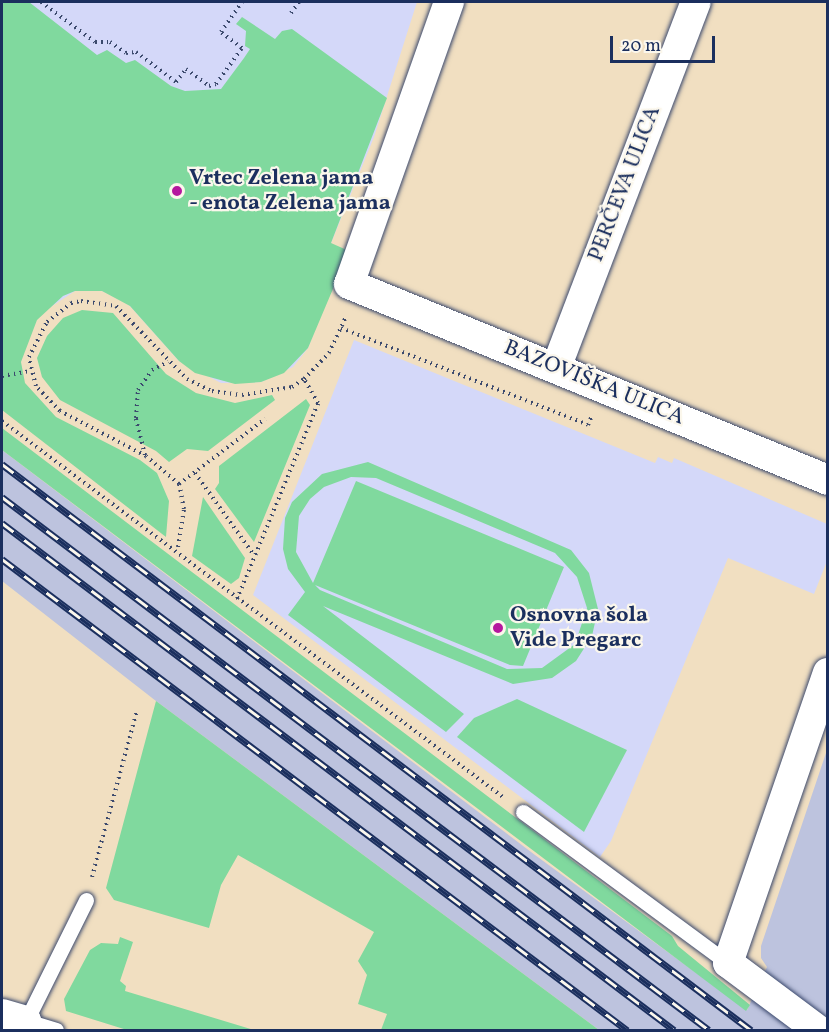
<!DOCTYPE html>
<html>
<head>
<meta charset="utf-8">
<style>
	body { margin:0 }
	#map { position:relative; width:829px; height:1032px; overflow:hidden; background:#f1dfc1; font-family:Vollkorn,serif }
	div>[style] { position:absolute }
	[style*='--x'] { left:calc(var(--x)*1px); top:calc(var(--y)*1px); width:calc(var(--w)*1px); rotate:calc(var(--a)*1deg) }
	.built>* { inset:0; background:#d4d8f9 }
	.industrial>* { inset:0; background:#bdc3de }
	.green>* { inset:0; background:#80d99e }
	.path>* { height:4px; margin-top:-2px; transform-origin:0; background:repeating-linear-gradient(90deg,#3b496d 0 1.5px,transparent 0 6px) }
	.roads { filter:drop-shadow(0 0 2px #3b496d) drop-shadow(0 0 2px #3b496d) }
	.service>* { height:15px; margin:-7.5px; padding:0 7.5px; transform-origin:7.5px; border-radius:7.5px; background:#fff }
	.minor>* { height:30px; margin:-15px; padding:0 15px; transform-origin:15px; border-radius:15px; background:#fff }
	.rail>* { height:7px; margin-top:-3.5px; transform-origin:0; background:repeating-linear-gradient(90deg,#fbf7ec 0 14px,#1b2f5e 0 28px); box-sizing:border-box; border-block:2px solid #1b2f5e }
	.dots>* { width:16px; height:16px; translate:-50% -50%; box-sizing:border-box; border:3px solid #fbf7ec; border-radius:50% }
	span { translate:-50% -50%; white-space:nowrap; text-align:center; line-height:1.15; -webkit-text-stroke:4.5px #fbf7ec; paint-order:stroke }
	.poi-label { font-size:22px; color:#1b2f5e; font-weight:700 }
	.left { translate:0 -50%; text-align:left }
	.street-label { font-size:22px; color:#1b2f5e }
	.frame { position:absolute; inset:0; border:3px solid #1b2f5e; pointer-events:none }
	.scale { position:absolute; left:610px; top:36px; width:105px; height:27px; box-sizing:border-box; border:3px solid #1b2f5e; border-top:0; padding-left:8px; font-size:18px; line-height:21px; white-space:nowrap; color:#1b2f5e; -webkit-text-stroke:4px #fbf7ec; paint-order:stroke }
</style>
</head>
<body>
<div id="map">
	<div class="built">
		<div style="clip-path:polygon(2px 2px,417px 2px,374px 137px,331px 243px,317px 325px,308px 348px,293px 367px,261px 382px,221px 383px,179px 361px,130px 306px,116px 297px,102px 291px,75px 291px,46px 310px)"></div>
		<div style="clip-path:polygon(354px 340px,655px 463px,658px 457px,672px 463px,674px 458px,827px 524px,827px 561px,814px 594px,728px 558px,611px 841px,600px 857px,253px 595px)"></div>
	</div>
	<div class="industrial">
		<div style="clip-path:polygon(2px 450px,535px 855px,747px 1010px,767px 967px,761px 958px,761px 946px,827px 750px,827px 1030px,599px 1030px,156px 701px,2px 581px)"></div>
	</div>
	<div class="green">
		<div style="clip-path:polygon(2px 2px,29px 2px,97px 55px,107px 50px,126px 63px,135px 60px,171px 86px,185px 91px,221px 89px,244px 58px,250px 49px,245px 46px,246px 31px,236px 24px,242px 17px,275px 39px,282px 31px,292px 29px,387px 98px,331px 243px,349px 251px,308px 348px,284px 373px,261px 382px,235px 384px,195px 373px,179px 361px,130px 306px,102px 291px,75px 291px,63px 296px,37px 320px,21px 362px,25px 383px,56px 417px,140px 460px,157px 473px,169px 501px,166px 537px,2px 410px)"></div>
		<div style="clip-path:polygon(82px 310px,113px 313px,166px 374px,196px 393px,235px 403px,272px 395px,275px 400px,208px 451px,187px 449px,169px 462px,156px 451px,60px 400px,42px 377px,37px 358px,47px 336px,63px 318px)"></div>
		<div style="clip-path:polygon(306px 399px,310px 405px,254px 542px,215px 489px,219px 483px,219px 466px)"></div>
		<div style="clip-path:polygon(2px 428px,672px 936px,678px 946px,750px 1005px,746px 1011px,2px 450px)"></div>
		<div style="clip-path:polygon(evenodd,368px 462px,571px 550px,589px 573px,598px 609px,592px 636px,576px 661px,552px 678px,513px 684px,323px 606px,464px 714px,446px 732px,288px 615px,305px 592px,288px 569px,283px 549px,285px 518px,292px 502px,322px 474px,368px 462px,351px 477px,376px 478px,555px 553px,577px 577px,587px 608px,575px 644px,542px 668px,507px 669px,320px 590px,315px 585px,510px 665px,523px 666px,564px 567px,356px 481px,313px 583px,296px 552px,299px 516px,310px 499px,324px 487px,351px 477px)"></div>
		<div style="clip-path:polygon(203px 497px,245px 558px,239px 578px,231px 584px,192px 556px)"></div>
		<div style="clip-path:polygon(517px 699px,627px 750px,584px 832px,457px 737px,474px 718px)"></div>
		<div style="clip-path:polygon(156px 701px,599px 1030px,381px 1030px,387px 1014px,358px 1004px,367px 975px,358px 961px,374px 932px,238px 855px,221px 885px,209px 928px,114px 900px,106px 888px)"></div>
		<div style="clip-path:polygon(120px 937px,133px 942px,120px 981px,126px 986px,125px 991px,254px 1030px,127px 1030px,66px 1011px,64px 999px,90px 950px,101px 943px,118px 944px)"></div>
	</div>
	<div class="path">
		<div style="--x:41;--y:2;--w:67;--a:36.5"></div>
		<div style="--x:95;--y:42;--w:15;--a:0"></div>
		<div style="--x:110;--y:42;--w:19;--a:35"></div>
		<div style="--x:126;--y:53;--w:10;--a:-6"></div>
		<div style="--x:136;--y:52;--w:50;--a:36.9"></div>
		<div style="--x:176;--y:82;--w:16;--a:-52"></div>
		<div style="--x:186;--y:69;--w:29;--a:36"></div>
		<div style="--x:209;--y:86;--w:7;--a:-16"></div>
		<div style="--x:216;--y:84;--w:44;--a:-54.2"></div>
		<div style="--x:242;--y:48;--w:26;--a:-143"></div>
		<div style="--x:221;--y:32;--w:37;--a:-55"></div>
		<div style="--x:291;--y:13;--w:14;--a:-54"></div>
		<div style="--x:341;--y:328;--w:265;--a:21.4"></div>
		<div style="--x:588;--y:425;--w:8;--a:-67"></div>
		<div style="--x:2;--y:376;--w:28;--a:-10"></div>
		<div style="--x:2;--y:421;--w:626;--a:36.89"></div>
		<div style="--x:145;--y:455;--w:38;--a:-104"></div>
		<div style="--x:136;--y:418;--w:28;--a:-86"></div>
		<div style="--x:138;--y:390;--w:24;--a:-55"></div>
		<div style="--x:152;--y:370;--w:18;--a:-27"></div>
		<div style="--x:195;--y:473;--w:101;--a:54.3"></div>
		<div style="--x:179;--y:484;--w:108;--a:-37.1"></div>
		<div style="--x:178;--y:547;--w:38;--a:-81"></div>
		<div style="--x:184;--y:509;--w:25;--a:-101"></div>
		<div style="--x:179;--y:484;--w:43;--a:-139.7"></div>
		<div style="--x:146;--y:456;--w:97;--a:-152.4"></div>
		<div style="--x:60;--y:411;--w:35;--a:-134"></div>
		<div style="--x:36;--y:386;--w:30;--a:-104"></div>
		<div style="--x:29;--y:357;--w:39;--a:-63"></div>
		<div style="--x:47;--y:322;--w:31;--a:-38"></div>
		<div style="--x:71;--y:303;--w:10;--a:-11"></div>
		<div style="--x:81;--y:301;--w:35;--a:8"></div>
		<div style="--x:116;--y:306;--w:102;--a:45.8"></div>
		<div style="--x:187;--y:379;--w:28;--a:26"></div>
		<div style="--x:212;--y:391;--w:30;--a:8"></div>
		<div style="--x:242;--y:395;--w:51;--a:-9.1"></div>
		<div style="--x:292;--y:387;--w:14;--a:-34"></div>
		<div style="--x:304;--y:379;--w:36;--a:-46"></div>
		<div style="--x:329;--y:353;--w:38;--a:-65"></div>
		<div style="--x:237;--y:599;--w:212;--a:-67.5"></div>
		<div style="--x:318;--y:403;--w:28;--a:-120"></div>
		<div style="--x:92;--y:877;--w:173;--a:-74.9"></div>
	</div>
	<div class="roads">
		<div class="service">
			<div style="--x:523;--y:812;--w:255;--a:36.4"></div>
			<div style="--x:56;--y:1030;--w:31;--a:-163"></div>
			<div style="--x:26;--y:1021;--w:135;--a:-63.6"></div>
		</div>
		<div class="minor">
			<div style="--x:449;--y:2;--w:299;--a:109.5"></div>
			<div style="--x:349;--y:284;--w:518;--a:22.25"></div>
			<div style="--x:556;--y:368;--w:392;--a:-69.1"></div>
			<div style="--x:2;--y:1014;--w:25;--a:16"></div>
			<div style="--x:26;--y:1021;--w:11;--a:124"></div>
			<div style="--x:818;--y:1030;--w:112;--a:-143.3"></div>
			<div style="--x:728;--y:963;--w:307;--a:-71"></div>
		</div>
	</div>
	<div class="rail">
		<div style="--x:2;--y:464;--w:939;--a:37.08"></div>
		<div style="--x:2;--y:497;--w:885;--a:37.01"></div>
		<div style="--x:2;--y:523;--w:842;--a:37.03"></div>
		<div style="--x:2;--y:559;--w:783;--a:37"></div>
	</div>
	<div class="dots">
		<div style="left:177px;top:191px;background:#b5179e"></div>
		<div style="left:498px;top:628px;background:#b5179e"></div>
	</div>
	<div class="poi-label">
		<span class="left" style="left:189px;top:191px">Vrtec Zelena jama<br>- enota Zelena jama</span>
		<span class="left" style="left:510px;top:628px">Osnovna šola<br>Vide Pregarc</span>
	</div>
	<div class="street-label">
		<span style="left:625px;top:184px;rotate:-69deg">PERČEVA ULICA</span>
		<span style="left:594px;top:383px;rotate:22deg">BAZOVIŠKA ULICA</span>
	</div>
	<div class="frame"></div>
	<div class="scale">20 m</div>
</div>
</body>
</html>
